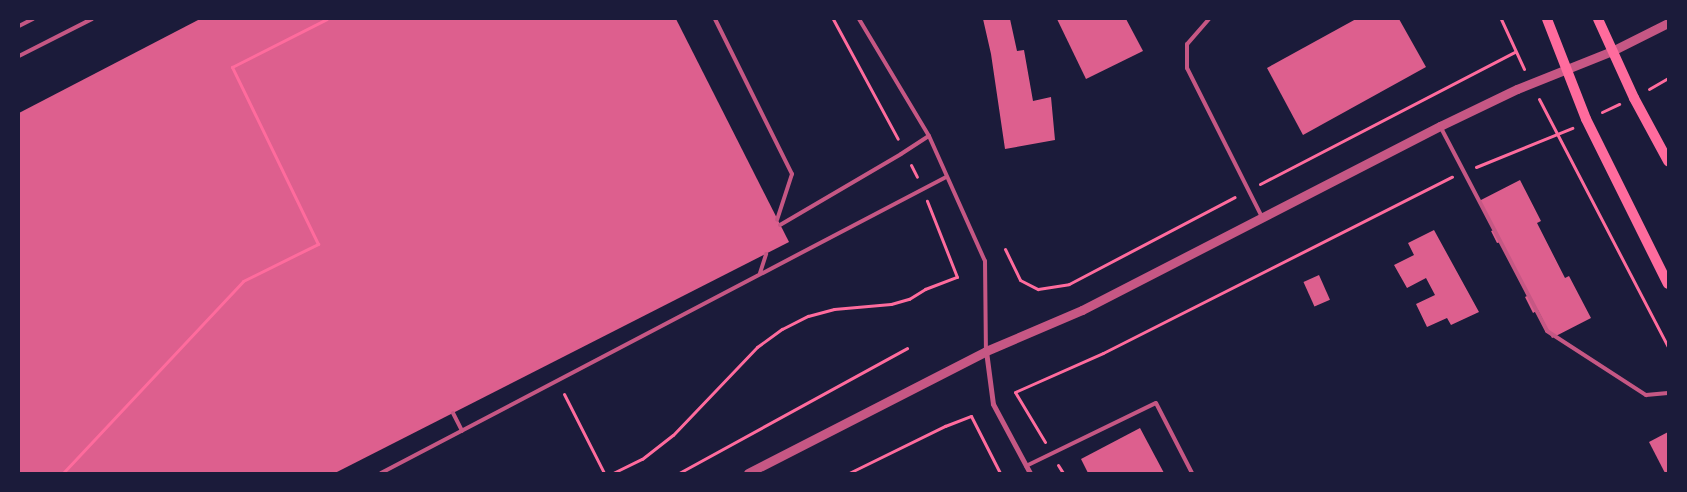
<!DOCTYPE html>
<html>
<head>
<meta charset="utf-8">
<style>
	body { margin:0 }
	#map { position:relative; width:1687px; height:492px; overflow:hidden; background:#1b1b3a; font-family:Commissioner,sans-serif }
	div>[style] { position:absolute }
	[style*='--x'] { left:calc(var(--x)*1px); top:calc(var(--y)*1px); width:calc(var(--w)*1px); rotate:calc(var(--a)*1deg) }
	.building>* { inset:0; background:#dd5f8e; transform-origin:0 0 }
	.path>* { height:3px; margin:-1.5px; padding:0 1.5px; transform-origin:1.5px; border-radius:1.5px; background:#ff6b9d }
	.service>* { height:4px; margin:-2px; padding:0 2px; transform-origin:2px; border-radius:2px; background:#c65784 }
	.minor>* { height:5px; margin:-2.5px; padding:0 2.5px; transform-origin:2.5px; border-radius:2.5px; background:#c65784 }
	.tertiary>* { height:9px; margin:-4.5px; padding:0 4.5px; transform-origin:4.5px; border-radius:4.5px; background:#c65784 }
	.secondary>* { height:10px; margin:-5px; padding:0 5px; transform-origin:5px; border-radius:5px; background:#ff6b9d }
	span { translate:-50% -50%; white-space:nowrap; text-align:center; line-height:1.15; -webkit-text-stroke:5px #1b1b3a; paint-order:stroke }
	.frame { position:absolute; inset:0; border:20px solid #1b1b3a; pointer-events:none }
</style>
</head>
<body>
<div id="map">
	<div class="building">
		<div style="clip-path:polygon(200px 19px,676px 19px,789px 242px,335px 473px,19px 473px,19px 113px)"></div>
		<div style="clip-path:polygon(983px 19px,1010px 19px,1017px 51px,1024px 50px,1033px 101px,1051px 97px,1055px 140px,1005px 149px,991px 54px)"></div>
		<div style="clip-path:polygon(1057px 19px,1126px 19px,1143px 51px,1086px 79px)"></div>
		<div style="clip-path:polygon(1356px 19px,1399px 19px,1426px 67px,1303px 135px,1267px 68px)"></div>
		<div style="clip-path:polygon(1520px 180px,1541px 221px,1537px 223px,1565px 278px,1569px 276px,1591px 318px,1552px 338px,1538px 310px,1533px 313px,1525px 297px,1529px 295px,1501px 242px,1497px 243px,1491px 231px,1494px 230px,1479px 201px)"></div>
		<div style="clip-path:polygon(1434px 230px,1479px 312px,1451px 325px,1447px 318px,1427px 327px,1416px 304px,1435px 295px,1426px 278px,1407px 288px,1394px 265px,1414px 255px,1408px 243px)"></div>
		<div style="left:1319px;top:275px;width:27px;height:17px;rotate:66deg"></div>
		<div style="clip-path:polygon(1140px 428px,1164px 473px,1088px 473px,1081px 459px)"></div>
		<div style="clip-path:polygon(1668px 432px,1668px 473px,1665px 473px,1649px 442px)"></div>
	</div>
	<div class="path">
		<div style="--x:833;--y:19;--w:136;--a:61.6"></div>
		<div style="--x:1501;--y:19;--w:55;--a:65.3"></div>
		<div style="--x:1649;--y:89;--w:22;--a:-30"></div>
		<div style="--x:1539;--y:99;--w:280;--a:62.5"></div>
		<div style="--x:1602;--y:112;--w:19;--a:-25"></div>
		<div style="--x:911;--y:165;--w:13;--a:63"></div>
		<div style="--x:1476;--y:167;--w:104;--a:-22.1"></div>
		<div style="--x:1260;--y:184;--w:287;--a:-27.4"></div>
		<div style="--x:1005;--y:249;--w:34;--a:64"></div>
		<div style="--x:1020;--y:280;--w:20;--a:27"></div>
		<div style="--x:1038;--y:289;--w:31;--a:-9"></div>
		<div style="--x:1069;--y:284;--w:187;--a:-27.7"></div>
		<div style="--x:564;--y:394;--w:89;--a:63.1"></div>
		<div style="--x:1045;--y:442;--w:58;--a:-121"></div>
		<div style="--x:1015;--y:392;--w:96;--a:-23.9"></div>
		<div style="--x:1103;--y:353;--w:391;--a:-26.8"></div>
		<div style="--x:1058;--y:465;--w:9;--a:58"></div>
		<div style="--x:63;--y:473;--w:263;--a:-46.8"></div>
		<div style="--x:243;--y:281;--w:84;--a:-26.3"></div>
		<div style="--x:318;--y:244;--w:197;--a:-115.9"></div>
		<div style="--x:232;--y:67;--w:106;--a:-26.8"></div>
		<div style="--x:613;--y:473;--w:32;--a:-26"></div>
		<div style="--x:642;--y:459;--w:39;--a:-38"></div>
		<div style="--x:673;--y:435;--w:122;--a:-46.3"></div>
		<div style="--x:757;--y:347;--w:31;--a:-36"></div>
		<div style="--x:782;--y:329;--w:29;--a:-27"></div>
		<div style="--x:808;--y:316;--w:27;--a:-15"></div>
		<div style="--x:834;--y:309;--w:57;--a:-5"></div>
		<div style="--x:891;--y:304;--w:19;--a:-16"></div>
		<div style="--x:909;--y:299;--w:19;--a:-32"></div>
		<div style="--x:925;--y:289;--w:34;--a:-21"></div>
		<div style="--x:957;--y:277;--w:82;--a:-111.5"></div>
		<div style="--x:679;--y:473;--w:260;--a:-28.7"></div>
		<div style="--x:849;--y:473;--w:107;--a:-26.1"></div>
		<div style="--x:945;--y:426;--w:28;--a:-21"></div>
		<div style="--x:971;--y:416;--w:64;--a:63"></div>
	</div>
	<div class="service">
		<div style="--x:715;--y:19;--w:173;--a:63.6"></div>
		<div style="--x:792;--y:174;--w:48;--a:108.1"></div>
		<div style="--x:859;--y:19;--w:136;--a:59.1"></div>
		<div style="--x:929;--y:136;--w:137;--a:65.9"></div>
		<div style="--x:985;--y:261;--w:90;--a:89.4"></div>
		<div style="--x:1209;--y:19;--w:33;--a:131"></div>
		<div style="--x:1187;--y:44;--w:24;--a:90"></div>
		<div style="--x:1187;--y:68;--w:167;--a:63.3"></div>
		<div style="--x:19;--y:26;--w:16;--a:-27"></div>
		<div style="--x:19;--y:56;--w:82;--a:-26.9"></div>
		<div style="--x:1440;--y:126;--w:231;--a:62.4"></div>
		<div style="--x:1547;--y:331;--w:118;--a:32.9"></div>
		<div style="--x:1646;--y:395;--w:22;--a:-5"></div>
		<div style="--x:780;--y:225;--w:140;--a:-30.4"></div>
		<div style="--x:901;--y:154;--w:33;--a:-33"></div>
		<div style="--x:760;--y:273;--w:20;--a:-72"></div>
		<div style="--x:453;--y:413;--w:20;--a:63"></div>
		<div style="--x:1026;--y:466;--w:144;--a:-25.9"></div>
		<div style="--x:1156;--y:403;--w:79;--a:62.8"></div>
		<div style="--x:381;--y:473;--w:638;--a:-27.65"></div>
	</div>
	<div class="minor">
		<div style="--x:986;--y:351;--w:53;--a:82.5"></div>
		<div style="--x:993;--y:404;--w:78;--a:61.8"></div>
	</div>
	<div class="tertiary">
		<div style="--x:748;--y:473;--w:267;--a:-27.1"></div>
		<div style="--x:986;--y:351;--w:104;--a:-23.1"></div>
		<div style="--x:1082;--y:310;--w:403;--a:-27.2"></div>
		<div style="--x:1440;--y:126;--w:85;--a:-25.7"></div>
		<div style="--x:1517;--y:89;--w:102;--a:-21.8"></div>
		<div style="--x:1612;--y:51;--w:63;--a:-26.6"></div>
	</div>
	<div class="secondary">
		<div style="--x:1547;--y:19;--w:107;--a:68.7"></div>
		<div style="--x:1586;--y:119;--w:184;--a:63.6"></div>
		<div style="--x:1598;--y:19;--w:87;--a:65.5"></div>
		<div style="--x:1634;--y:98;--w:72;--a:61.6"></div>
	</div>
	<div class="frame"></div>
</div>
</body>
</html>
